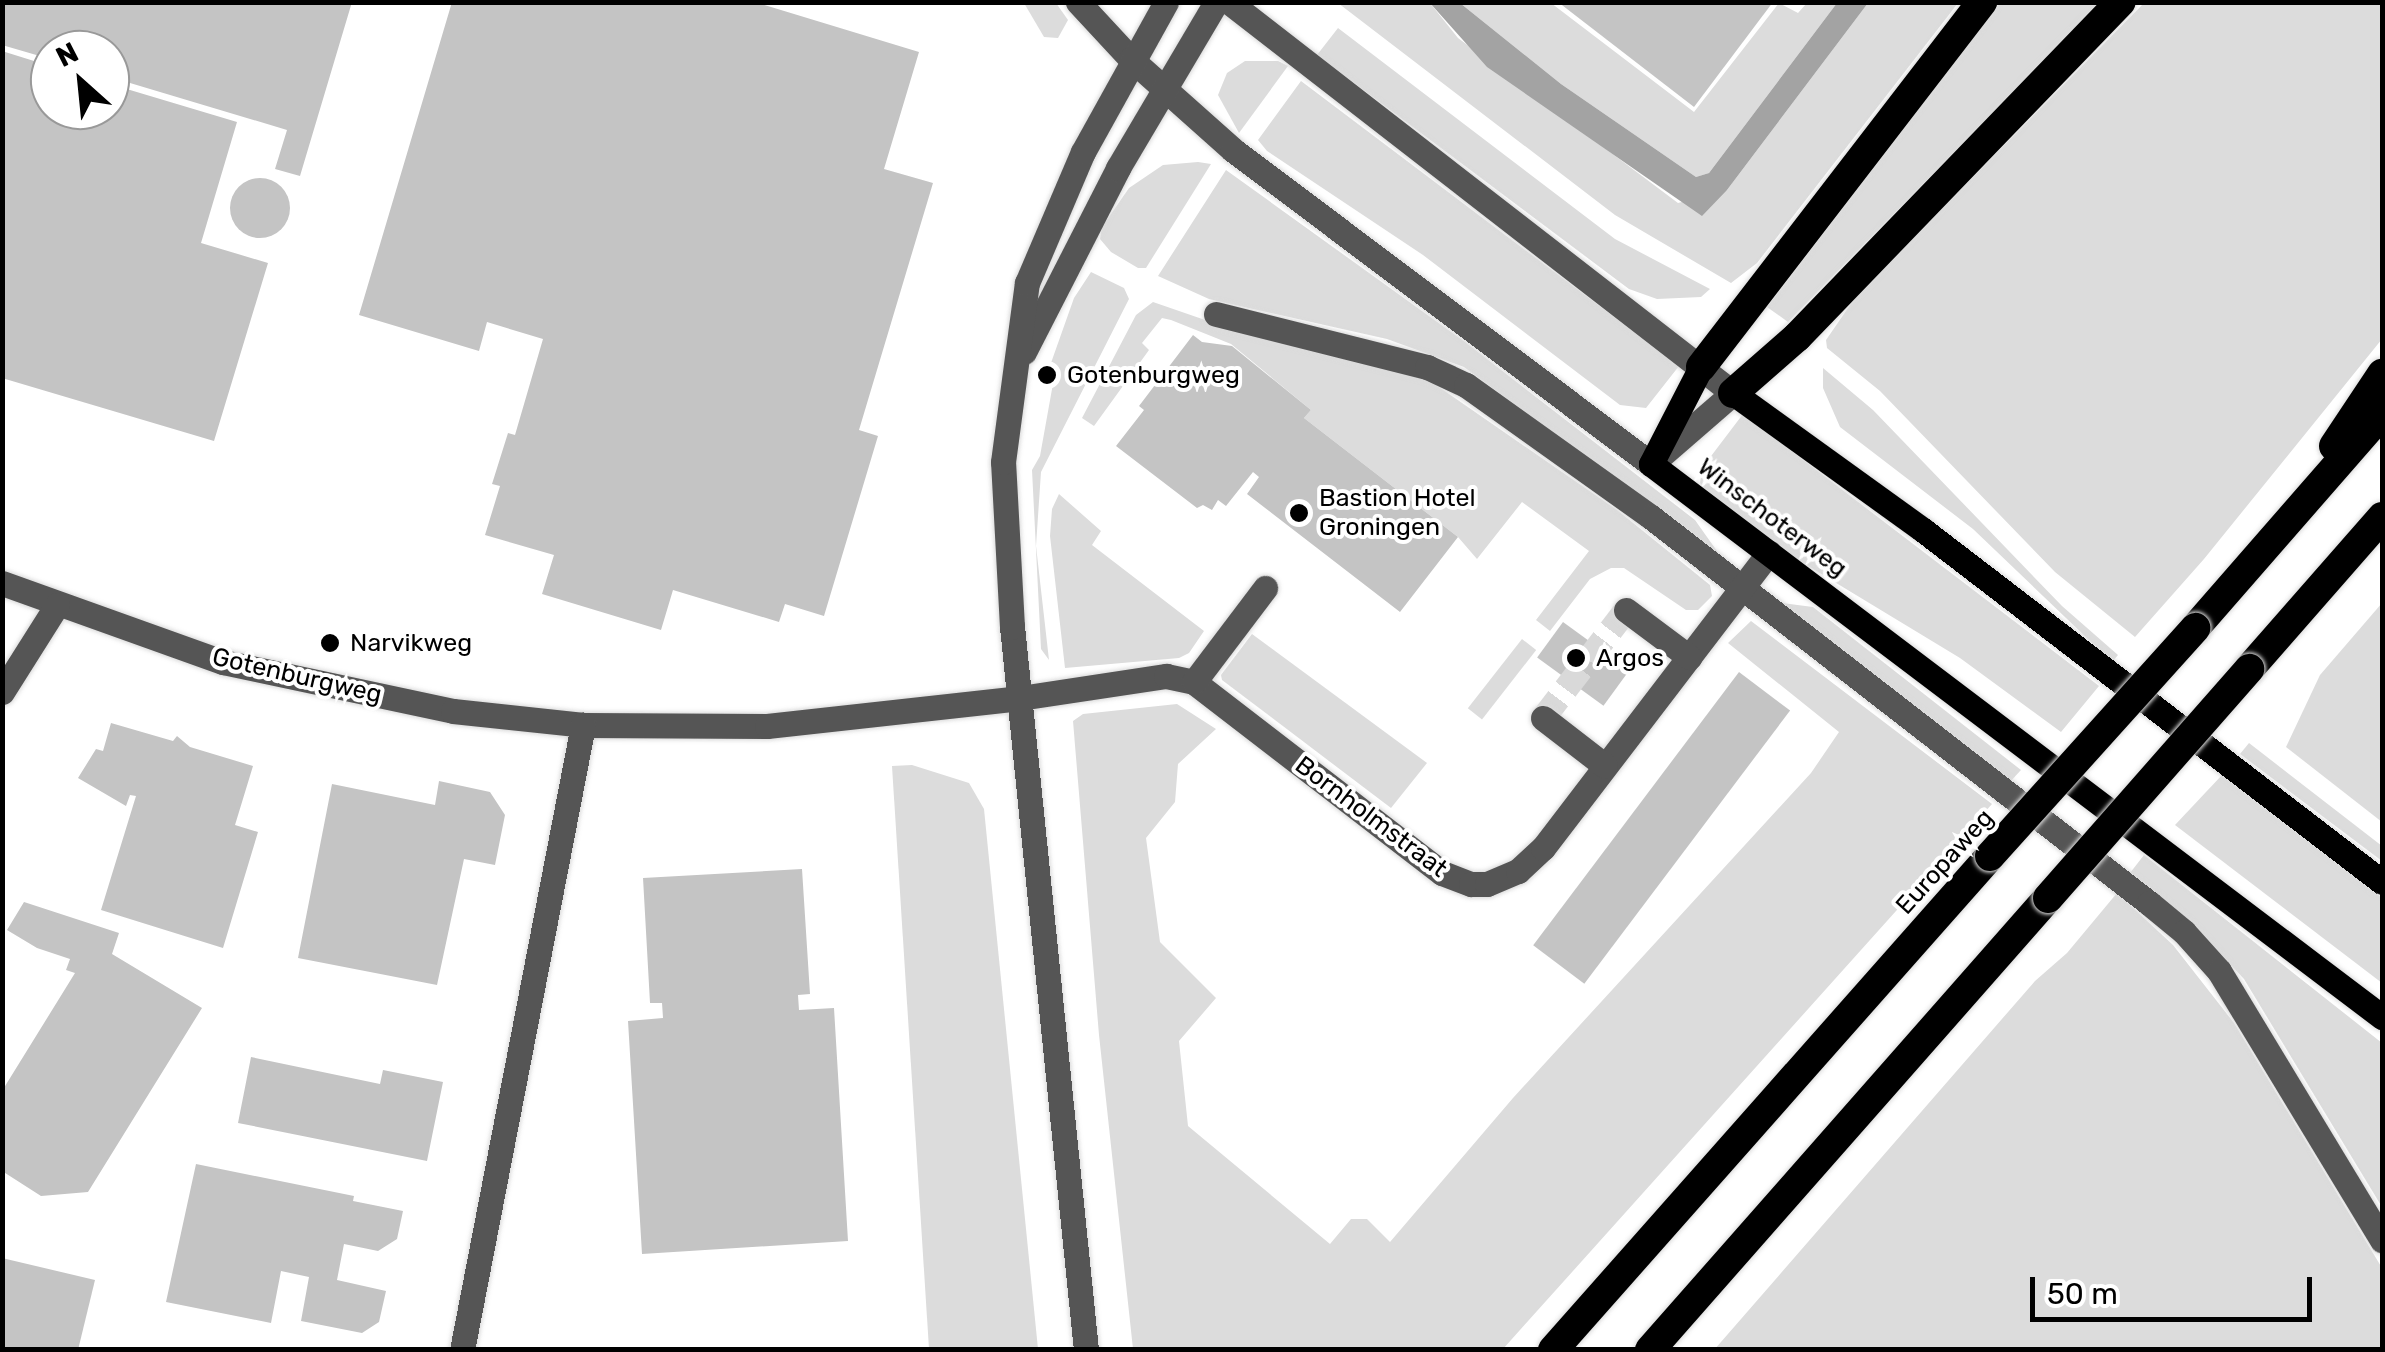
<!DOCTYPE html>
<html>
<head>
<meta charset="utf-8">
<style>
	body { margin:0 }
	#map { position:relative; width:2385px; height:1352px; overflow:hidden; background:#fff; font-family:Rubik,sans-serif }
	div>[style] { position:absolute }
	[style*='--x'] { left:calc(var(--x)*1px); top:calc(var(--y)*1px); width:calc(var(--w)*1px); rotate:calc(var(--a)*1deg) }
	.green>* { inset:0; background:#dcdcdc; transform-origin:0 0 }
	.water>* { inset:0; background:#a3a3a3 }
	.building>* { inset:0; background:#c4c4c4; transform-origin:0 0 }
	.round { border-radius:50% }
	.minor-tunnel>* { height:25px; margin-top:-12.5px; transform-origin:0; background:repeating-linear-gradient(90deg,#d9d9d9 0 25px,transparent 0 37px) }
	.roads { filter:drop-shadow(0 0 2px #dbdbdb) drop-shadow(0 0 2px #dbdbdb) }
	.minor>* { height:25px; margin:-12.5px; padding:0 12.5px; transform-origin:12.5px; border-radius:12.5px; background:#555 }
	.major>* { height:25px; margin:-12.5px; padding:0 12.5px; transform-origin:12.5px; border-radius:12.5px; background:#000 }
	.highway>* { height:30px; margin:-15px; padding:0 15px; transform-origin:15px; border-radius:15px; background:#000 }
	.bridges { filter:drop-shadow(0 0 2px #dbdbdb) drop-shadow(0 0 2px #dbdbdb) }
	.highway-bridge>* { height:30px; margin:-15px; padding:0 15px; transform-origin:15px; border-radius:15px; background:#000 }
	.dots>* { width:28px; height:28px; translate:-50% -50%; box-sizing:border-box; border:5px solid #fff; border-radius:50% }
	span { translate:-50% -50%; white-space:nowrap; text-align:center; line-height:1.15; -webkit-text-stroke:8px #fff; paint-order:stroke }
	.poi-label { font-size:25px; color:#000 }
	.left { translate:0 -50%; text-align:left }
	.street-label { font-size:25px; color:#000 }
	.frame { position:absolute; inset:0; border:5px solid #000; pointer-events:none }
	.north { position:absolute; left:30px; top:30px; width:100px; height:100px; box-sizing:border-box; background:#fff; border:2px solid #999; border-radius:50%; rotate:333deg; font-size:28px; font-weight:700; line-height:40px; text-align:center; color:#000 }
	.north::after { content:''; display:block; margin:auto; width:35px; height:45px; background:#000; clip-path:polygon(50% 0,100% 100%,50% 72%,0 100%) }
	.scale { position:absolute; left:2030px; top:1277px; width:282px; height:45px; box-sizing:border-box; border:5px solid #000; border-top:0; padding-left:12px; font-size:30px; line-height:35px; white-space:nowrap; color:#000; -webkit-text-stroke:8px #fff; paint-order:stroke }
</style>
</head>
<body>
<div id="map">
	<div class="green">
		<div style="clip-path:polygon(1024px 3px,1056px 3px,1068px 20px,1058px 38px,1044px 37px)"></div>
		<div style="clip-path:polygon(1338px 3px,1430px 3px,1458px 38px,1678px 203px,1727px 190px,1868px 3px,1958px 3px,1757px 263px,1731px 283px,1615px 215px)"></div>
		<div style="clip-path:polygon(1460px 3px,1551px 3px,1694px 112px,1779px 3px,1798px 13px,1807px 3px,1837px 3px,1709px 173px,1696px 177px,1561px 84px)"></div>
		<div style="clip-path:polygon(2000px 3px,2100px 3px,1788px 322px,1767px 307px)"></div>
		<div style="clip-path:polygon(2144px 3px,2382px 3px,2382px 339px,2204px 559px,2135px 637px,2055px 572px,1880px 391px,1827px 348px,1826px 340px,1857px 295px)"></div>
		<div style="clip-path:polygon(1338px 28px,1615px 239px,1710px 289px,1701px 297px,1657px 299px,1629px 289px,1317px 55px)"></div>
		<div style="clip-path:polygon(1245px 61px,1278px 61px,1288px 66px,1239px 133px,1218px 95px,1227px 73px)"></div>
		<div style="clip-path:polygon(1301px 81px,1679px 366px,1646px 408px,1620px 405px,1423px 255px,1267px 151px,1258px 140px)"></div>
		<div style="clip-path:polygon(1198px 162px,1211px 164px,1146px 268px,1138px 268px,1111px 252px,1100px 239px,1102px 227px,1129px 188px,1163px 165px)"></div>
		<div style="clip-path:polygon(1226px 170px,1465px 342px,1695px 520px,1719px 554px,1464px 367px,1387px 339px,1209px 299px,1158px 276px)"></div>
		<div style="clip-path:polygon(1091px 272px,1124px 288px,1129px 299px,1041px 472px,1036px 546px,1049px 660px,1041px 649px,1032px 470px,1040px 456px,1054px 378px,1046px 377px,1074px 298px)"></div>
		<div style="clip-path:polygon(1153px 302px,1208px 321px,1423px 376px,1617px 510px,1710px 585px,1712px 596px,1698px 610px,1686px 610px,1624px 568px,1611px 568px,1590px 579px,1550px 631px,1536px 620px,1589px 551px,1522px 502px,1477px 559px,1458px 537px,1304px 418px,1311px 410px,1231px 344px,1171px 320px,1162px 318px,1142px 343px,1149px 350px,1094px 426px,1082px 418px,1136px 315px)"></div>
		<div style="clip-path:polygon(1823px 368px,1873px 410px,2062px 606px,2118px 655px,2112px 662px,1973px 529px,1840px 427px,1823px 388px)"></div>
		<div style="clip-path:polygon(1743px 414px,2099px 686px,2061px 732px,1960px 658px,1785px 552px,1708px 495px,1700px 483px,1702px 468px)"></div>
		<div style="clip-path:polygon(1059px 494px,1101px 531px,1092px 545px,1204px 631px,1189px 653px,1179px 658px,1065px 668px,1050px 536px,1052px 509px)"></div>
		<div style="clip-path:polygon(1782px 603px,1813px 607px,2021px 770px,2009px 783px)"></div>
		<div style="clip-path:polygon(2382px 603px,2382px 822px,2286px 747px,2320px 675px)"></div>
		<div style="clip-path:polygon(1751px 621px,1992px 804px,1503px 1349px,1133px 1349px,1099px 1035px,1073px 721px,1083px 714px,1177px 704px,1216px 729px,1178px 764px,1175px 802px,1146px 838px,1160px 942px,1216px 998px,1179px 1041px,1188px 1126px,1330px 1244px,1351px 1219px,1367px 1219px,1390px 1242px,1513px 1098px,1811px 773px,1839px 732px,1728px 643px)"></div>
		<div style="clip-path:polygon(1252px 634px,1427px 763px,1391px 808px,1222px 680px,1221px 675px)"></div>
		<div style="left:1522px;top:639px;width:18px;height:88px;rotate:38deg"></div>
		<div style="clip-path:polygon(2249px 743px,2382px 846px,2382px 861px,2240px 754px)"></div>
		<div style="clip-path:polygon(912px 765px,969px 783px,984px 809px,1038px 1349px,929px 1349px,892px 766px)"></div>
		<div style="clip-path:polygon(2222px 775px,2382px 898px,2382px 983px,2175px 825px)"></div>
		<div style="clip-path:polygon(2144px 855px,2382px 1043px,2382px 1207px,2244px 979px,2187px 918px,2130px 873px)"></div>
		<div style="clip-path:polygon(2117px 893px,2173px 945px,2234px 1023px,2382px 1268px,2382px 1349px,1714px 1350px,2035px 981px,2067px 953px)"></div>
	</div>
	<div class="water">
		<div style="clip-path:polygon(1430px 3px,1460px 3px,1561px 84px,1696px 177px,1709px 173px,1837px 3px,1868px 3px,1727px 190px,1702px 216px,1487px 67px)"></div>
	</div>
	<div class="building">
		<div style="clip-path:polygon(2px 2px,352px 2px,300px 176px,275px 169px,287px 130px,110px 77px,110px 50px,50px 50px,50px 59px,2px 45px)"></div>
		<div style="clip-path:polygon(452px 2px,755px 2px,919px 52px,884px 169px,933px 183px,859px 430px,878px 436px,824px 616px,785px 604px,779px 622px,673px 590px,661px 630px,542px 594px,554px 555px,485px 535px,500px 486px,492px 484px,508px 433px,515px 435px,543px 339px,487px 322px,479px 351px,359px 315px)"></div>
		<div style="clip-path:polygon(1558px 2px,1773px 2px,1694px 107px)"></div>
		<div style="clip-path:polygon(2px 51px,50px 66px,50px 110px,110px 110px,110px 84px,237px 122px,201px 243px,268px 263px,214px 441px,2px 378px)"></div>
		<div class="round" style="left:230px;top:178px;width:60px;height:60px"></div>
		<div style="clip-path:polygon(1193px 335px,1202px 342px,1232px 346px,1311px 410px,1304px 418px,1458px 537px,1400px 612px,1247px 494px,1259px 477px,1253px 472px,1226px 506px,1218px 500px,1212px 510px,1203px 505px,1197px 508px,1116px 446px,1144px 410px,1139px 406px)"></div>
		<div style="left:1563px;top:622px;width:82px;height:44px;rotate:36deg"></div>
		<div style="left:1739px;top:672px;width:64px;height:342px;rotate:37deg"></div>
		<div style="clip-path:polygon(111px 723px,173px 741px,177px 736px,190px 747px,253px 766px,235px 825px,258px 832px,223px 948px,101px 910px,136px 796px,130px 795px,126px 806px,78px 778px,96px 749px,103px 751px)"></div>
		<div style="clip-path:polygon(439px 781px,490px 792px,505px 815px,495px 865px,464px 859px,437px 985px,298px 958px,332px 784px,435px 805px)"></div>
		<div style="clip-path:polygon(802px 869px,810px 994px,798px 995px,799px 1010px,834px 1008px,848px 1241px,642px 1254px,628px 1021px,663px 1018px,662px 1003px,650px 1003px,643px 878px)"></div>
		<div style="clip-path:polygon(24px 902px,119px 933px,112px 954px,202px 1008px,88px 1192px,41px 1196px,2px 1171px,2px 1091px,75px 973px,66px 970px,70px 959px,37px 948px,7px 930px)"></div>
		<div style="clip-path:polygon(251px 1057px,380px 1084px,383px 1070px,443px 1082px,427px 1161px,238px 1123px)"></div>
		<div style="clip-path:polygon(196px 1164px,354px 1196px,353px 1201px,403px 1211px,397px 1239px,378px 1251px,344px 1244px,337px 1280px,386px 1291px,379px 1322px,362px 1333px,301px 1321px,309px 1277px,281px 1271px,271px 1323px,166px 1302px)"></div>
		<div style="clip-path:polygon(2px 1258px,95px 1280px,78px 1350px,2px 1350px)"></div>
	</div>
	<div class="minor-tunnel">
		<div style="--x:1543;--y:718;--w:136;--a:-52.5"></div>
	</div>
	<div class="roads">
		<div class="minor">
			<div style="--x:1078;--y:2;--w:78;--a:47.1"></div>
			<div style="--x:1131;--y:59;--w:137;--a:41.7"></div>
			<div style="--x:1233;--y:150;--w:523;--a:36.91"></div>
			<div style="--x:1651;--y:464;--w:108;--a:-40.9"></div>
			<div style="--x:1733;--y:393;--w:638;--a:-142.2"></div>
			<div style="--x:1216;--y:314;--w:218;--a:14.1"></div>
			<div style="--x:1427;--y:367;--w:43;--a:24.8"></div>
			<div style="--x:1466;--y:385;--w:227;--a:35.5"></div>
			<div style="--x:1651;--y:517;--w:630;--a:37.78"></div>
			<div style="--x:2149;--y:903;--w:45;--a:39.6"></div>
			<div style="--x:2184;--y:932;--w:52;--a:48.1"></div>
			<div style="--x:2219;--y:971;--w:315;--a:58.8"></div>
			<div style="--x:1024;--y:352;--w:207;--a:-62.9"></div>
			<div style="--x:1118;--y:168;--w:193;--a:-59.4"></div>
			<div style="--x:2;--y:583;--w:235;--a:19.7"></div>
			<div style="--x:223;--y:662;--w:235;--a:12"></div>
			<div style="--x:453;--y:711;--w:131;--a:6.1"></div>
			<div style="--x:583;--y:725;--w:184;--a:0.3"></div>
			<div style="--x:767;--y:726;--w:255;--a:-6.3"></div>
			<div style="--x:1020;--y:698;--w:148;--a:-8.6"></div>
			<div style="--x:1166;--y:676;--w:29;--a:12"></div>
			<div style="--x:1194;--y:682;--w:313;--a:37.6"></div>
			<div style="--x:1442;--y:873;--w:31;--a:21"></div>
			<div style="--x:1471;--y:884;--w:16;--a:0"></div>
			<div style="--x:1487;--y:884;--w:34;--a:-23"></div>
			<div style="--x:1518;--y:871;--w:34;--a:-43"></div>
			<div style="--x:1543;--y:848;--w:372;--a:-52.6"></div>
			<div style="--x:1626;--y:610;--w:79;--a:36.7"></div>
			<div style="--x:1194;--y:682;--w:118;--a:-52.9"></div>
			<div style="--x:2;--y:692;--w:103;--a:-57.7"></div>
			<div style="--x:1543;--y:718;--w:78;--a:37.7"></div>
			<div style="--x:462;--y:1350;--w:637;--a:-79.04"></div>
			<div style="--x:1086;--y:1350;--w:727;--a:-95.84"></div>
			<div style="--x:1012;--y:627;--w:165;--a:-93.1"></div>
			<div style="--x:1003;--y:462;--w:181;--a:-82.4"></div>
			<div style="--x:1027;--y:283;--w:142;--a:-66.9"></div>
			<div style="--x:1083;--y:152;--w:171;--a:-61"></div>
		</div>
		<div class="major">
			<div style="--x:1701;--y:367;--w:109;--a:117.3"></div>
			<div style="--x:1651;--y:464;--w:917;--a:37.11"></div>
			<div style="--x:1733;--y:393;--w:234;--a:35.8"></div>
			<div style="--x:1923;--y:530;--w:578;--a:37.48"></div>
		</div>
		<div class="highway">
			<div style="--x:1701;--y:367;--w:461;--a:-52.4"></div>
			<div style="--x:1733;--y:393;--w:85;--a:-41.2"></div>
			<div style="--x:1797;--y:337;--w:466;--a:-46"></div>
			<div style="--x:2334;--y:446;--w:87;--a:-56.3"></div>
			<div style="--x:2195;--y:628;--w:284;--a:-48.9"></div>
			<div style="--x:2249;--y:669;--w:202;--a:-48.8"></div>
			<div style="--x:1553;--y:1350;--w:660;--a:-48.5"></div>
			<div style="--x:1650;--y:1350;--w:602;--a:-48.64"></div>
		</div>
	</div>
	<div class="bridges">
		<div class="highway-bridge">
			<div style="--x:1990;--y:856;--w:307;--a:-48"></div>
			<div style="--x:2048;--y:898;--w:305;--a:-48.7"></div>
		</div>
	</div>
	<div class="dots">
		<div style="left:1047px;top:375px;background:#000"></div>
		<div style="left:1299px;top:513px;background:#000"></div>
		<div style="left:330px;top:643px;background:#000"></div>
		<div style="left:1576px;top:658px;background:#000"></div>
	</div>
	<div class="poi-label">
		<span class="left" style="left:1067px;top:375px">Gotenburgweg</span>
		<span class="left" style="left:1319px;top:513px">Bastion Hotel<br>Groningen</span>
		<span class="left" style="left:350px;top:643px">Narvikweg</span>
		<span class="left" style="left:1596px;top:658px">Argos</span>
	</div>
	<div class="street-label">
		<span style="left:1772px;top:518px;rotate:37deg">Winschoterweg</span>
		<span style="left:297px;top:676px;rotate:13deg">Gotenburgweg</span>
		<span style="left:1371px;top:817px;rotate:37deg">Bornholmstraat</span>
		<span style="left:1945px;top:862px;rotate:-48deg">Europaweg</span>
	</div>
	<div class="frame"></div>
	<div class="north">N</div>
	<div class="scale">50 m</div>
</div>
</body>
</html>
